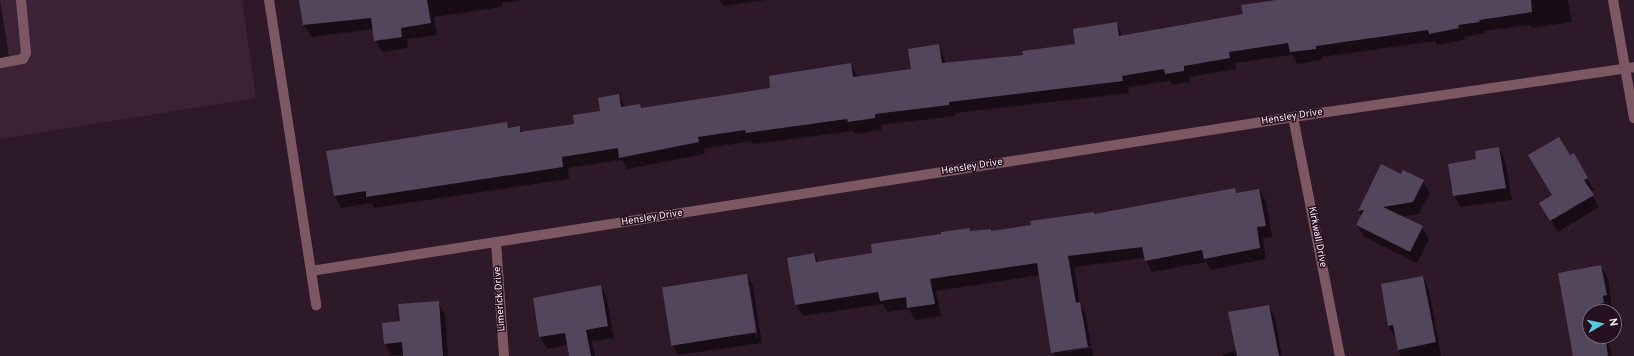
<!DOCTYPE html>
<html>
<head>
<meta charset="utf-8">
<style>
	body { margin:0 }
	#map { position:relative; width:1634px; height:356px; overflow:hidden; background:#2e1929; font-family:Overpass,sans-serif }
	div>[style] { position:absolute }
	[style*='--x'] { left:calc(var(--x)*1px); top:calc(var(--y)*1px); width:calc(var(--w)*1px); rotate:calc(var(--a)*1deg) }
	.built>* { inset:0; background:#3c2235 }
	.shadow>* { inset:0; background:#0007 }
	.building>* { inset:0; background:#53455c; transform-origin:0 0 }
	.service>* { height:10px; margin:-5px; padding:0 5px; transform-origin:5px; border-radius:5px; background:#7d5762 }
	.minor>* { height:10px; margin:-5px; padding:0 5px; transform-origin:5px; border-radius:5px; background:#7d5762 }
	span { translate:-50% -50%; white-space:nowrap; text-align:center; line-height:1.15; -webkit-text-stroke:3px #24101f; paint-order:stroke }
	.street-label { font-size:10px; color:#f7e9f3 }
	.north { position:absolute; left:1582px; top:304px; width:40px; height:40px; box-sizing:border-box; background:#24101f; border:1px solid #786774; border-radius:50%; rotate:81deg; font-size:11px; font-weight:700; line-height:16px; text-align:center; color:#f7e9f3 }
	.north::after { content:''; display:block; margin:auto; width:14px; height:18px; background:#58c9e3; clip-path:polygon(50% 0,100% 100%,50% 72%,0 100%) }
</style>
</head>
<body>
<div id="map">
	<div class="built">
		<div style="clip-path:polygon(0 0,242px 0,256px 98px,0 139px)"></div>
	</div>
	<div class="shadow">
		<div style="clip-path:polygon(0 0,10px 62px,0 64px)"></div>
		<div style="clip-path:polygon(300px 0,523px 0,502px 3px,502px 7px,434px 17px,437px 35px,407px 39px,408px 48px,382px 52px,375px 41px,374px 29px,311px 37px,304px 25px)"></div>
		<div style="clip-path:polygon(720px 0,766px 0,724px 6px)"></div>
		<div style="clip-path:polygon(1282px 0,1568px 0,1572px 22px,1532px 28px,1530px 25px,1485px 31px,1486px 33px,1464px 37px,1465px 40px,1437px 45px,1435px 41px,1322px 57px,1322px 60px,1297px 64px,1292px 55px,1235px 63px,1236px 69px,1189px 77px,1190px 82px,1172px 85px,1169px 81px,1128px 87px,1129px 93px,955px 113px,955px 116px,881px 125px,881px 130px,855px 134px,854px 131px,753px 144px,751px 141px,704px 149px,705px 154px,627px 169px,622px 160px,568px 168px,569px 179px,374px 208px,371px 203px,341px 208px,335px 196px,328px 151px,506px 123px,510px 128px,519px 127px,523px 133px,575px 125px,601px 112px,619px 96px,625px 107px,640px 105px,642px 108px,771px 89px,851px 64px,858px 78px,912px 70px,939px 45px,946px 64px,1024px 56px,1076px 45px,1116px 23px,1123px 37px,1159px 32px,1159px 28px,1244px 15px)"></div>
		<div style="clip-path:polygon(1499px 148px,1505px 160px,1512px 200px,1461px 207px,1454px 196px,1449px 164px,1478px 160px)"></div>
		<div style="clip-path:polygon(1573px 155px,1594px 190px,1590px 192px,1599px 207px,1558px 232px,1541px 203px,1553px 196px)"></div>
		<div style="clip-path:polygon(1401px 175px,1423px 181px,1430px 193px,1419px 214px,1400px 217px,1422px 227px,1429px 239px,1417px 263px,1364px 237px,1357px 225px,1362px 216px,1359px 211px)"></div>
		<div style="clip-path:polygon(1234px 189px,1237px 194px,1259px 190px,1266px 201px,1272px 237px,1263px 238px,1266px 259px,1211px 270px,1206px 262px,1152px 272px,1145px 258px,1074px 267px,1080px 304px,1086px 315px,1091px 346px,1055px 354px,1092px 348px,1093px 356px,1054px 356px,1040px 275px,936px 291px,941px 316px,915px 320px,909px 309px,887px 312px,883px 304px,803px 316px,796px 305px,814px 254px,819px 263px,873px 254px,969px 229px,971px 232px,991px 232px,1032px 226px,1093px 213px,1095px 215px)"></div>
		<div style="clip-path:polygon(1601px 266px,1608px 278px,1612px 307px,1609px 307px,1610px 312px,1590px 312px,1590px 336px,1608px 336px,1612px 356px,1574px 356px)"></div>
		<div style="clip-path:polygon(evenodd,747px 275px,753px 287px,762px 343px,678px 355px,672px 344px,747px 275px,748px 286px,750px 286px,758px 337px,756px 337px,748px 286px)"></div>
		<div style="clip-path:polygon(1423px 277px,1429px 289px,1441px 356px,1400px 356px,1396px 338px,1389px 326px,1382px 285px)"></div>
		<div style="clip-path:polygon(601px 286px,607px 298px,614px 338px,592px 341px,595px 356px,570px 356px,568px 345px,547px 349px,540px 337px,534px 299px)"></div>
		<div style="clip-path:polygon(438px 302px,445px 314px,448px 356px,391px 355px,385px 343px,401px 322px)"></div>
		<div style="clip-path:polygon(1269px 306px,1275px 318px,1282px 356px,1223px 356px,1223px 354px,1237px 351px)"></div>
	</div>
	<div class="building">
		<div style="clip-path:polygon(299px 0,427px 0,431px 23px,401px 28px,402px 37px,374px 41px,371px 18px,303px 25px)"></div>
		<div style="clip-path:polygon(1277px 0,1531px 0,1532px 12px,1479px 20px,1480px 22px,1458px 25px,1459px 28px,1429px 34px,1428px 30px,1316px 46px,1316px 49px,1290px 52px,1288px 43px,1229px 52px,1230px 58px,1184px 66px,1184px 71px,1165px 74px,1164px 69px,1122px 76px,1123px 81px,949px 102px,949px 105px,875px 114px,875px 118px,848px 122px,847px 119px,746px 133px,745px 130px,698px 137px,699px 142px,619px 158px,618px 148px,562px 157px,563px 167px,366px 197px,366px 191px,334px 196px,326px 151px,507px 122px,508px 128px,520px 126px,520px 132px,574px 124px,573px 115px,600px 111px,598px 98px,619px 94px,621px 107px,640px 104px,641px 108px,770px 88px,769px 76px,851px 63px,853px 77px,911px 69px,908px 49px,939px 44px,942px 63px,1023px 55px,1022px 51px,1075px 44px,1073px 29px,1117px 22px,1119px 36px,1243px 14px,1241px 5px)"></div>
		<div style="clip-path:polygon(1559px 137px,1570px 155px,1574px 153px,1588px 178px,1584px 180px,1594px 195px,1550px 221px,1539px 203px,1552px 195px,1528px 155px)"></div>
		<div style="clip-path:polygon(1499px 147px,1506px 188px,1453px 196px,1448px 164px,1476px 159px,1475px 151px)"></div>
		<div style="clip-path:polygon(1381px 164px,1401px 174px,1403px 170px,1424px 180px,1413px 202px,1383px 207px,1423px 226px,1410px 252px,1356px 225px,1364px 210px,1358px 211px)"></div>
		<div style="clip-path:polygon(1235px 188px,1236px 193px,1259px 189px,1266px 226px,1257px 227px,1260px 248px,1204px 259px,1202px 250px,1145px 261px,1142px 247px,1068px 256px,1076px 303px,1080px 302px,1088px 347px,1051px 353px,1037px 263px,930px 279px,935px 304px,907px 308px,906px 297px,880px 301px,878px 292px,795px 305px,787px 258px,814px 253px,816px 262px,872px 253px,871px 244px,941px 234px,941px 232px,970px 228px,970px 231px,991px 229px,991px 231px,1031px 225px,1030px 221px,1094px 212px,1094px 214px)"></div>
		<div style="clip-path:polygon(1601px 265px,1607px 295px,1603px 296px,1604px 303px,1600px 304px,1602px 312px,1590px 312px,1590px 336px,1605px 336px,1608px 356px,1573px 356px,1558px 273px)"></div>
		<div style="left:747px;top:274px;width:59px;height:86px;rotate:81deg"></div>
		<div style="clip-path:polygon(1423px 276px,1436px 342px,1398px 350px,1393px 325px,1388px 326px,1381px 284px)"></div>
		<div style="clip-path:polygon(601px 285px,608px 326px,586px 330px,591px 356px,569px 356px,565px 333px,539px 337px,533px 298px)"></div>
		<div style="clip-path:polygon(439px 301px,443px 356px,403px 356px,402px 342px,384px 344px,382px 323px,400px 321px,398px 304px)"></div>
		<div style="clip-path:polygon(1269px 305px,1279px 356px,1237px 356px,1228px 312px)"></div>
	</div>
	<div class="service">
		<div style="--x:0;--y:63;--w:23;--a:-10"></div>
		<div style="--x:23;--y:59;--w:7;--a:-63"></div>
		<div style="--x:26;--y:53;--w:53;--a:-95.4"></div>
	</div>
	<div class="minor">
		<div style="--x:269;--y:0;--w:309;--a:81.2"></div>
		<div style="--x:1613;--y:0;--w:120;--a:79.9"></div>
		<div style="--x:1293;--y:117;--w:244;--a:78.9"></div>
		<div style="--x:496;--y:242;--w:114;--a:86"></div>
		<div style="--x:311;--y:271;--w:994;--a:-8.91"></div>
		<div style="--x:1293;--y:117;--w:345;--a:-8.3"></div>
	</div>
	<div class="street-label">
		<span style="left:1292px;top:117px;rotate:-9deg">Hensley Drive</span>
		<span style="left:972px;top:167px;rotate:-9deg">Hensley Drive</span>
		<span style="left:652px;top:218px;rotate:-9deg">Hensley Drive</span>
		<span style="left:1317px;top:237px;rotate:79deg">Kirkwall Drive</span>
		<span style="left:500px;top:299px;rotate:-94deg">Limerick Drive</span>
	</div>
	<div class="north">N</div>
</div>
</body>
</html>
